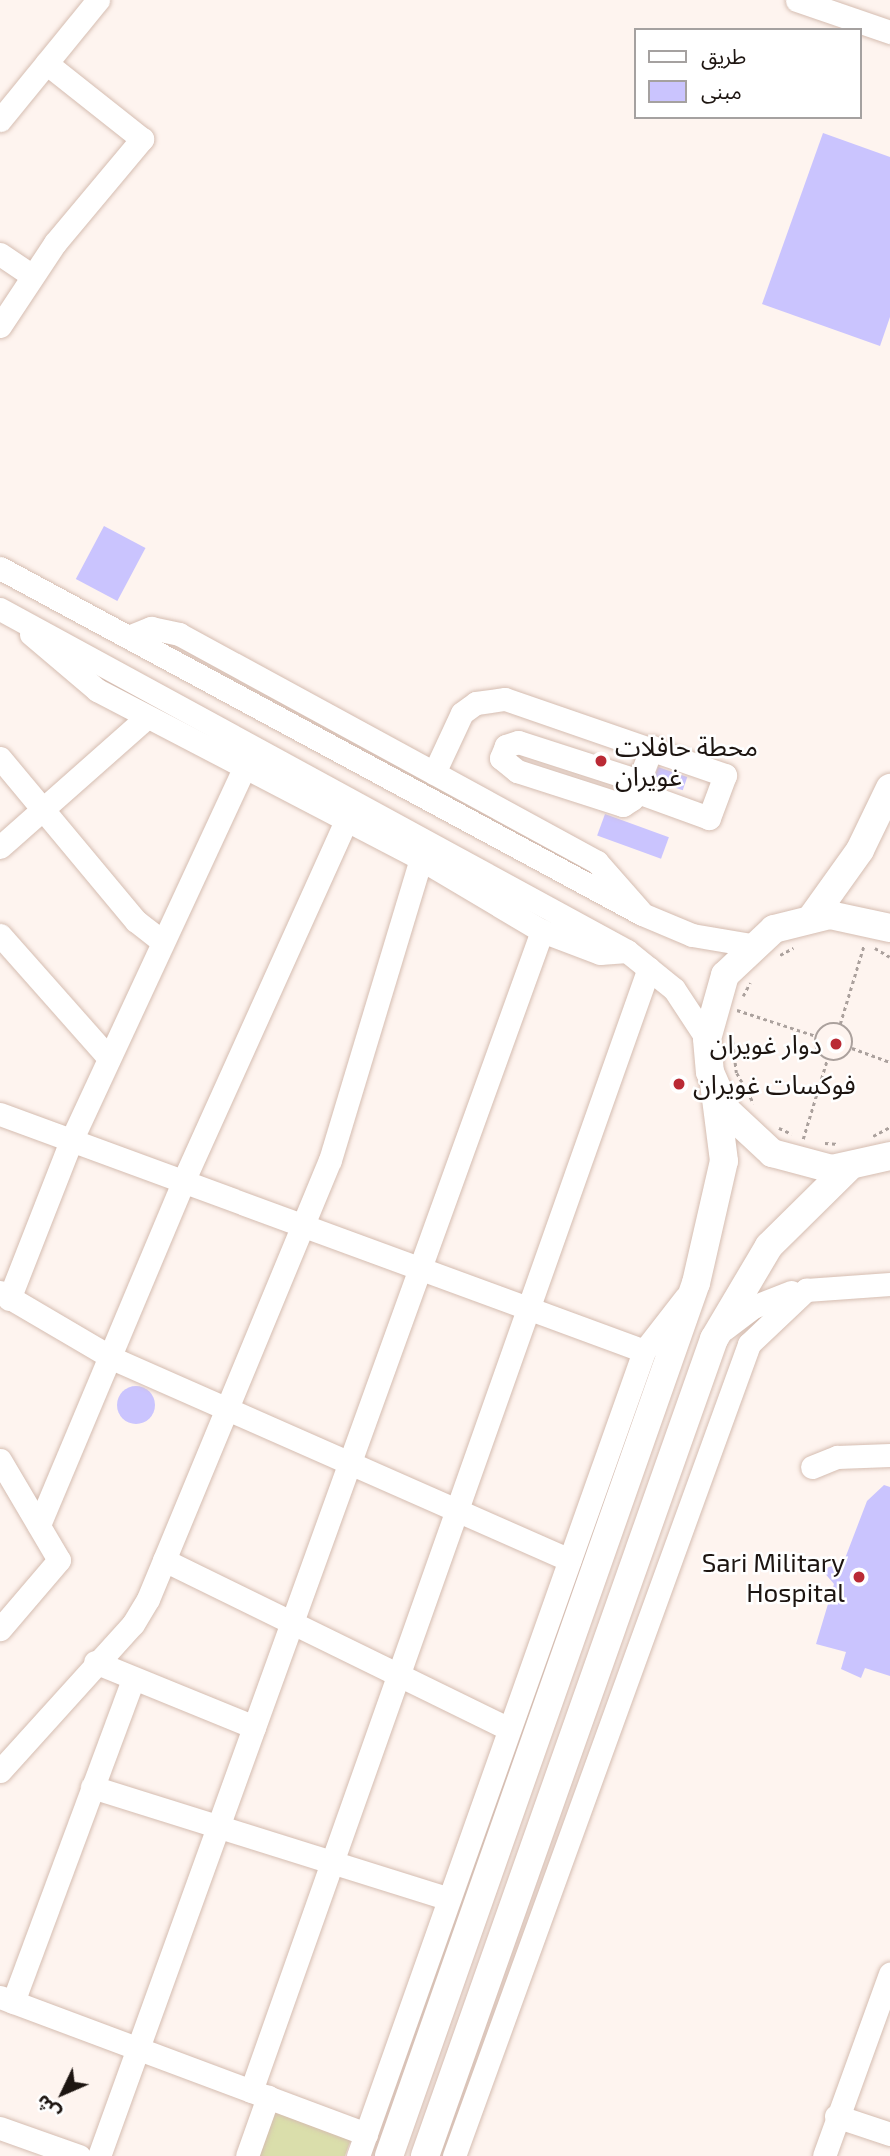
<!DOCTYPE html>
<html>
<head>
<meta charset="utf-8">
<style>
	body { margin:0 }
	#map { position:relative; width:890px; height:2156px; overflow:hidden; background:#fef4ef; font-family:"Exo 2","Noto Sans Arabic",sans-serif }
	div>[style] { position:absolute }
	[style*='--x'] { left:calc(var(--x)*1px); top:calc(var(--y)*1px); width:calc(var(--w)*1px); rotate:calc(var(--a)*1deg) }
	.green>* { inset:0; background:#dadeab }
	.building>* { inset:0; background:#cac4fe; transform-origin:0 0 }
	.round { border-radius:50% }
	.path>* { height:2.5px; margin-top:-1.25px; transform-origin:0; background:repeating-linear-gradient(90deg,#aba19d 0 3.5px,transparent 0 7px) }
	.path>.ring { margin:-1.25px; padding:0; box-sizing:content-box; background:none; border:2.5px solid #aba19d; border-radius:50% }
	.roads { filter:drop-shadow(0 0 2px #d5bdb1) drop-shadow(0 0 2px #d5bdb1) }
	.minor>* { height:23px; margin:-11.5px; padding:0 11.5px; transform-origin:11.5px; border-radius:11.5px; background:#fff }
	.major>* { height:28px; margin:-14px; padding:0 14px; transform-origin:14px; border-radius:14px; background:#fff }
	.dots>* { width:19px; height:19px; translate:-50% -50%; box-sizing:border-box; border:4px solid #fff; border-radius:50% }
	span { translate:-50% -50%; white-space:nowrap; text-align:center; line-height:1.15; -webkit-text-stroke:5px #fff; paint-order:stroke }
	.poi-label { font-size:26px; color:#1d1511 }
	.left { translate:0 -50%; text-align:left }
	.right { translate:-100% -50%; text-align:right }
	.legend { position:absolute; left:634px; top:28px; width:228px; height:91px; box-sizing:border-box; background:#fff; border:2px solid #a5a1a0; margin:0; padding:9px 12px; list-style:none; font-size:21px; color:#1d1511 }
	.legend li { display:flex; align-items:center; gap:14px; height:35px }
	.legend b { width:35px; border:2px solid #a5a1a0 }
	.north { position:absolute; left:28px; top:2058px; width:70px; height:70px; -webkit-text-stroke:5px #fff; paint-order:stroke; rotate:226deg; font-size:19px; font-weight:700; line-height:28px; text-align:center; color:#1d1511 }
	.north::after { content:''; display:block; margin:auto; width:24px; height:32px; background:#1d1511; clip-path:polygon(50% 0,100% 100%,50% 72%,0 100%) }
</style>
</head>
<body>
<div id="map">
	<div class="green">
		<div style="clip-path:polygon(271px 2110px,351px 2139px,345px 2156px,255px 2156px)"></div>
	</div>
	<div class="building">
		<div style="clip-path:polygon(823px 133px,890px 157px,890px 317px,880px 346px,762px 304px)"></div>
		<div style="left:104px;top:526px;width:47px;height:60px;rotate:28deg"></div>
		<div style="left:658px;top:767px;width:31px;height:14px;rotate:19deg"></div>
		<div style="left:605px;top:814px;width:68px;height:23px;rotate:20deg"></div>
		<div class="round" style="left:117px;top:1386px;width:38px;height:38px"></div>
		<div style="clip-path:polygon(884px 1485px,890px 1487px,890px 1676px,865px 1668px,861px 1678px,841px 1669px,846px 1652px,816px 1644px,834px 1584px,822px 1570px,844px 1561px,867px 1501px)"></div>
	</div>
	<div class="path">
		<div style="--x:875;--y:948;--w:17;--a:31"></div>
		<div style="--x:780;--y:955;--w:15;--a:-28"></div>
		<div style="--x:743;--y:996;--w:15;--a:-62"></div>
		<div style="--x:737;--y:1010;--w:83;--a:18.2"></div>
		<div class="ring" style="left:815px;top:1023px;width:35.5px;height:35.5px"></div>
		<div style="--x:840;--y:1024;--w:83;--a:-73.1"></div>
		<div style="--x:732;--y:1035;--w:38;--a:83"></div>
		<div style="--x:737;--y:1073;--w:35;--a:61"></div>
		<div style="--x:852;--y:1048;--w:40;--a:20.2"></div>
		<div style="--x:779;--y:1128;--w:14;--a:25"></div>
		<div style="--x:873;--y:1136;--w:19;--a:-28"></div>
		<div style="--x:803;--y:1139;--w:83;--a:-73.1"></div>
		<div style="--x:825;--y:1143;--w:14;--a:4"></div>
	</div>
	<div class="roads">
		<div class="minor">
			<div style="--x:797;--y:0;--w:98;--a:19"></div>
			<div style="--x:0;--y:120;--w:155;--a:-50.8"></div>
			<div style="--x:0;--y:254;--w:37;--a:34"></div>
			<div style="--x:0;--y:326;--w:100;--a:-56.5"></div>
			<div style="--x:55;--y:243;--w:136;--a:-50.1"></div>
			<div style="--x:142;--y:139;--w:122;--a:-141.6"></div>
			<div style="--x:0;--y:568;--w:729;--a:28.32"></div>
			<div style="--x:642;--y:914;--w:54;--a:22.8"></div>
			<div style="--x:692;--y:935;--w:60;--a:9.6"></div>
			<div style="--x:0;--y:609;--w:714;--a:28.61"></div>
			<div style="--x:627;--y:951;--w:60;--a:39"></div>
			<div style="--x:674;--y:989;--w:60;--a:56.6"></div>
			<div style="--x:31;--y:634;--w:87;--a:40.3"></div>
			<div style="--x:97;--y:690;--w:365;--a:27.5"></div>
			<div style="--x:421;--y:859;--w:141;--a:30.8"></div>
			<div style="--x:542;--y:931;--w:62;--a:20.8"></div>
			<div style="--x:600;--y:953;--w:27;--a:-4"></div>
			<div style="--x:131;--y:636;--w:22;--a:-22"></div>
			<div style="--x:151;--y:628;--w:29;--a:12"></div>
			<div style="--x:179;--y:634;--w:476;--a:28.6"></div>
			<div style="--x:597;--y:862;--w:65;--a:48.7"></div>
			<div style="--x:0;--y:758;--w:212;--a:50.2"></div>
			<div style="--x:136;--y:921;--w:34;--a:38"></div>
			<div style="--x:434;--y:773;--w:66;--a:-65"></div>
			<div style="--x:462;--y:713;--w:17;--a:-36"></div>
			<div style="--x:476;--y:703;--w:29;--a:-8"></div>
			<div style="--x:505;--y:699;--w:233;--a:19.1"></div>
			<div style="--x:725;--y:775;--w:46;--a:110.4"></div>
			<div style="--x:709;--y:818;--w:79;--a:-160"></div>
			<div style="--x:639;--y:781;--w:127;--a:-162.1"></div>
			<div style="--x:518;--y:742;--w:13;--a:162"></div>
			<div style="--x:506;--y:746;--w:13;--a:113"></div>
			<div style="--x:501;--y:758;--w:21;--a:39"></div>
			<div style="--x:517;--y:771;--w:111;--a:17.8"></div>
			<div style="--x:623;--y:805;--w:11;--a:-34"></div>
			<div style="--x:632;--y:799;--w:56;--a:-69"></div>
			<div style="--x:0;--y:847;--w:195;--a:-41.5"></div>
			<div style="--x:0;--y:935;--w:164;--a:48.5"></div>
			<div style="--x:0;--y:1114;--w:686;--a:20.2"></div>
			<div style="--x:0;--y:1292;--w:132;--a:30.4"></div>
			<div style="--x:114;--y:1359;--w:498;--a:23.8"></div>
			<div style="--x:9;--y:1299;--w:170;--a:-68.6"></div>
			<div style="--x:71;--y:1141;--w:411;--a:-65.1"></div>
			<div style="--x:724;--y:1329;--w:36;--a:-37"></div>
			<div style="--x:753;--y:1307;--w:41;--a:-21.5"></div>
			<div style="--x:0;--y:1460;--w:116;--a:59.5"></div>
			<div style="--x:59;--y:1560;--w:91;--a:130.5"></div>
			<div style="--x:812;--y:1467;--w:27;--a:-22"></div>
			<div style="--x:837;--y:1457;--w:53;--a:-2.2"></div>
			<div style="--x:39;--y:1525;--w:370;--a:-67.2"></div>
			<div style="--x:182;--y:1184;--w:399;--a:-65.7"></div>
			<div style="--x:164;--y:1560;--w:384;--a:26.1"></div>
			<div style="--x:95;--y:1662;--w:172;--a:22.2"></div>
			<div style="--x:0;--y:1771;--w:198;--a:-47.9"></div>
			<div style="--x:133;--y:1624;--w:29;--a:-59"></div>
			<div style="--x:148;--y:1599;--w:475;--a:-67.5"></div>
			<div style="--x:330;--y:1160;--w:314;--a:-73.2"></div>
			<div style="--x:92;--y:1787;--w:374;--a:17.4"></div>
			<div style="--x:0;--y:1997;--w:391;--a:20.5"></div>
			<div style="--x:13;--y:2002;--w:344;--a:-69.6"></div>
			<div style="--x:251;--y:2091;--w:1191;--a:-70.49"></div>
			<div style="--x:836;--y:2116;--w:57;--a:18.4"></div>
			<div style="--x:0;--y:2128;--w:84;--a:19.5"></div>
			<div style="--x:99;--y:2156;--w:1303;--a:-70.12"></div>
			<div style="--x:247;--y:2156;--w:63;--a:-70.4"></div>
			<div style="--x:358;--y:2156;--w:854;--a:-70.44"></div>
			<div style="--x:644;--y:1351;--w:68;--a:-52.1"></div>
			<div style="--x:454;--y:2156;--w:864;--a:-70.03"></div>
			<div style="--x:749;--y:1344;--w:79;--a:-43.5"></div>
			<div style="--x:806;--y:1290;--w:84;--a:-4.1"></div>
			<div style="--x:824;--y:2156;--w:194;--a:-70.1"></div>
		</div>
		<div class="major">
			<div style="--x:813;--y:916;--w:81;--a:-54.5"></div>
			<div style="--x:860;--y:850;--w:69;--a:-64.2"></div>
			<div style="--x:890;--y:928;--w:61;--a:-167.8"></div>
			<div style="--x:830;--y:915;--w:58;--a:166"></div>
			<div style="--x:774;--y:929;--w:67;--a:136.8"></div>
			<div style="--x:725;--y:975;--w:66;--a:105.7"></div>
			<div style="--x:707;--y:1039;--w:33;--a:85"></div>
			<div style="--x:710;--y:1072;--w:43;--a:66.4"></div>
			<div style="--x:727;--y:1111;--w:62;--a:43"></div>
			<div style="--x:772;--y:1153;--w:62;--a:14.9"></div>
			<div style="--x:832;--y:1169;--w:59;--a:-12.6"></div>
			<div style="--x:389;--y:2156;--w:925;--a:-70.63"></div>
			<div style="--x:696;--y:1283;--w:125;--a:-77.1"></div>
			<div style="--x:724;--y:1161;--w:79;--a:-97.3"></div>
			<div style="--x:425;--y:2156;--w:867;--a:-70.52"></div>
			<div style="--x:714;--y:1339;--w:108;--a:-59.4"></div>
			<div style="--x:769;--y:1246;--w:111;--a:-44.6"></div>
		</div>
	</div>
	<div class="dots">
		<div style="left:601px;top:761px;background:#ba2a35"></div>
		<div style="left:836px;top:1044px;background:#ba2a35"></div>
		<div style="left:679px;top:1084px;background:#ba2a35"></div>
		<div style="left:859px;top:1577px;background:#ba2a35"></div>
	</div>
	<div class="poi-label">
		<span class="left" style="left:615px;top:761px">محطة حافلات<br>غويران</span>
		<span class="right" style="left:822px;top:1044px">دوار غويران</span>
		<span class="left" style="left:693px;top:1084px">فوكسات غويران</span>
		<span class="right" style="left:845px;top:1577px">Sari Military<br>Hospital</span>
	</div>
	<ul class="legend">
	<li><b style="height:9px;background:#fff"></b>طريق</li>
	<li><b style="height:19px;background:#cac4fe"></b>مبنى</li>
	</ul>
	<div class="north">ش</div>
</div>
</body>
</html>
